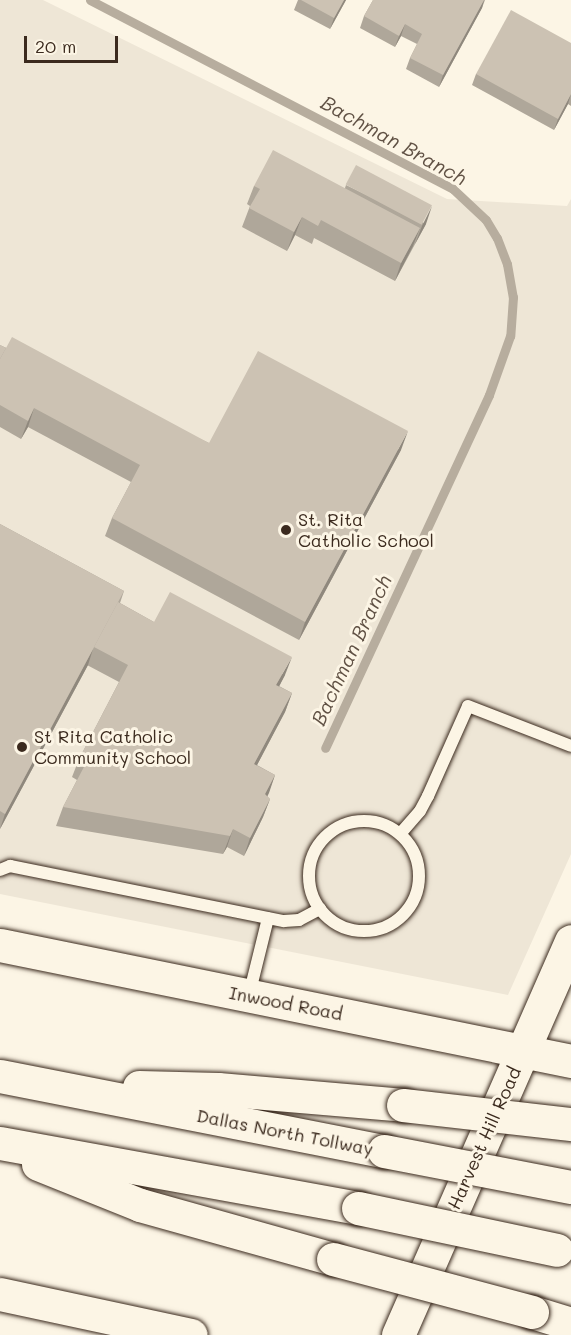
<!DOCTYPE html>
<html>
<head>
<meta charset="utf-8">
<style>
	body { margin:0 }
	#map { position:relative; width:571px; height:1335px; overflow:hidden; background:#fcf5e5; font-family:Mali,sans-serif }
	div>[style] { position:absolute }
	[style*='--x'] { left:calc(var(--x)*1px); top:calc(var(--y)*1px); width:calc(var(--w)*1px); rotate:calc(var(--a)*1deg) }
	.built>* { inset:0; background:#eee6d6 }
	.stream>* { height:9px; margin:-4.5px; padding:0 4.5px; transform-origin:4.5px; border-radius:4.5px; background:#b7ad9e }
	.roads { filter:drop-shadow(0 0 2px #3b2a1e) drop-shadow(0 0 2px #3b2a1e) }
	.lane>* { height:12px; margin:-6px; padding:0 6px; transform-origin:6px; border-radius:6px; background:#fcf5e5 }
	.lane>.ring { margin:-6px; padding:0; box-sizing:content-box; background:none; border:12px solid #fcf5e5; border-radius:50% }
	.secondary>* { height:33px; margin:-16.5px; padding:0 16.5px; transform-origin:16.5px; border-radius:16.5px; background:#fcf5e5 }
	.highway>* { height:33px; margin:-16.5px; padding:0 16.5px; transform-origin:16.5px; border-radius:16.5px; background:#fcf5e5 }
	.bridges { filter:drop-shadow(0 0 2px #3b2a1e) drop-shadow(0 0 2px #3b2a1e) }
	.highway-bridge>* { height:33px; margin:-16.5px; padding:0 16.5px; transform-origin:16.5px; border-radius:16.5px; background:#fcf5e5 }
	.wall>* { inset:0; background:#afa79a }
	.shaded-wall>* { inset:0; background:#8f887d }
	.building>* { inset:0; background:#ccc2b3; transform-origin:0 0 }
	.dots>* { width:16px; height:16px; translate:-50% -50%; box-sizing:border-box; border:3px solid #fcf5e5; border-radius:50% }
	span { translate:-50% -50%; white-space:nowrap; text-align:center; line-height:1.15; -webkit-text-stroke:6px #fcf5e5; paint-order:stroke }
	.poi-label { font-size:18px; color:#3b2a1e }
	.left { translate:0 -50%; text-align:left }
	.street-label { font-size:18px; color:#3b2a1e }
	.water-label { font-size:20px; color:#605144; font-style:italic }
	.scale { position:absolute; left:24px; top:36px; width:94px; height:27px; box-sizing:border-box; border:3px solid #3b2a1e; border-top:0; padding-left:8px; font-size:18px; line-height:21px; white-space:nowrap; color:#3b2a1e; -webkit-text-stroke:4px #fcf5e5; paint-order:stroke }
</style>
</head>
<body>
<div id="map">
	<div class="built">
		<div style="clip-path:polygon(0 0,43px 0,447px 199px,567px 206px,571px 199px,571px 854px,508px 995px,0 894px)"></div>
	</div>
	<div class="stream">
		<div style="--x:90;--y:0;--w:409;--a:27.5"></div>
		<div style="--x:453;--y:189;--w:45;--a:43.2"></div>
		<div style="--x:486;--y:220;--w:21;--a:59"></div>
		<div style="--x:497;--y:238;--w:28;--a:69"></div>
		<div style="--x:507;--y:264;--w:34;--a:80"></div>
		<div style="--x:513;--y:297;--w:39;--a:94"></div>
		<div style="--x:510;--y:336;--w:63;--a:109.6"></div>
		<div style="--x:489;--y:395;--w:389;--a:114.9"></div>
	</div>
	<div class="roads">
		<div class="lane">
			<div class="ring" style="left:309px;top:821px;width:98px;height:98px"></div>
			<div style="--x:400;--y:834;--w:30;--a:-49"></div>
			<div style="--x:420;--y:811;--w:17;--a:-62"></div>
			<div style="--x:428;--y:796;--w:98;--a:-66"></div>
			<div style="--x:468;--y:706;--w:110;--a:21.2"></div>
			<div style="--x:0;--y:870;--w:11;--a:-22"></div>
			<div style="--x:10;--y:866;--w:279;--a:11.4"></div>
			<div style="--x:284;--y:921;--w:15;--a:-4"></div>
			<div style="--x:299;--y:920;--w:24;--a:-28"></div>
			<div style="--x:249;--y:995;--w:79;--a:-76.1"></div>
		</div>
		<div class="secondary">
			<div style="--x:0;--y:945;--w:583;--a:11.48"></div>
			<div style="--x:0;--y:1294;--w:195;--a:12.1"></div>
			<div style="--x:398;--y:1335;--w:430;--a:-66.3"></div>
		</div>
		<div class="highway">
			<div style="--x:0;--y:1076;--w:391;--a:11.1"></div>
			<div style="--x:139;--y:1087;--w:79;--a:1.5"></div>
			<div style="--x:218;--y:1089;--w:186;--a:4.9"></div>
			<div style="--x:0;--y:1143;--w:364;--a:10.3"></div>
			<div style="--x:38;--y:1164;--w:110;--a:21.9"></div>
			<div style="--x:140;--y:1205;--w:200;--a:15.6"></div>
			<div style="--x:532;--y:1312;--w:41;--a:17.1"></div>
		</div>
	</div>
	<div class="bridges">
		<div class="highway-bridge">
			<div style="--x:403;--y:1105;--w:169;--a:6.5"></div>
			<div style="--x:384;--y:1151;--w:190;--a:10.9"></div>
			<div style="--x:358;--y:1208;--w:203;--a:11.9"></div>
			<div style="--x:333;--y:1259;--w:206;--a:14.9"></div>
		</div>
	</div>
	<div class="wall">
		<div style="clip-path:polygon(298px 0,346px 0,330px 29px,294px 10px)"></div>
		<div style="clip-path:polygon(373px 0,485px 0,482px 8px,439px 87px,406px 69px,410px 58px,417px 44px,401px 36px,395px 47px,360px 28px,364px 16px)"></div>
		<div style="clip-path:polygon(571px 43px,571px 106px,568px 104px,554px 130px,472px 85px,476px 74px)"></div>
		<div style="clip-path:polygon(346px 185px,426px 224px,395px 281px,314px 238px,312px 244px,295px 235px,287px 251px,242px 227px,250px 206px,247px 204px,254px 186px,345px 188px)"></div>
		<div style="clip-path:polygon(0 345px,209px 443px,401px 450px,299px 640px,105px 536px,112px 518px,131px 482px,28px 427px,21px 439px,0 427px)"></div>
		<div style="clip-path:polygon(0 524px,124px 591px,120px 603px,154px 622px,285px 675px,279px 686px,292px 693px,285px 712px,257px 765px,275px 775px,267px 796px,270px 799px,263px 817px,244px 856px,227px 847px,223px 854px,56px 826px,63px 807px,77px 780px,72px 777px,79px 759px,119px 682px,87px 665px,88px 665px,0 829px)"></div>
	</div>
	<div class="shaded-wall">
		<div style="clip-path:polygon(344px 0,346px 0,330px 29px,334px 18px)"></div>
		<div style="clip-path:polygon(484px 0,482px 8px,439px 87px,443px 75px)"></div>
		<div style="clip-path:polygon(405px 24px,401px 36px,395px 47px,399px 36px)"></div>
		<div style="clip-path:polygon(571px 94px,568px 104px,554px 130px,558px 119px)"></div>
		<div style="clip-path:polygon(432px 206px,426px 224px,415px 244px,422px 226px)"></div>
		<div style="clip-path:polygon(302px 217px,295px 235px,287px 251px,294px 232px)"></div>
		<div style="clip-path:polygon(420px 228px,413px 246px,395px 281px,401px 263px)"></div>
		<div style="clip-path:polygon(34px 408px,28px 427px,21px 439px,28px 421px)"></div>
		<div style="clip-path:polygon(408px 431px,401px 450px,299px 640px,305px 622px)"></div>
		<div style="clip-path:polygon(93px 649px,88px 665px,0 829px,5px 814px)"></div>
		<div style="clip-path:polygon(292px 657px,285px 675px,270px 704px,276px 685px)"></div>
		<div style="clip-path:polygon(292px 693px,285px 712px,248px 782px,254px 764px)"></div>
		<div style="clip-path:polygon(275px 775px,269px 793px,259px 813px,265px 794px)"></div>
		<div style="clip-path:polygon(270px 799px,263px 817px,244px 856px,250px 838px)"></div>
		<div style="clip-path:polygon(233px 829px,227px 847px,223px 854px,230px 836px)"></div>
	</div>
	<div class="building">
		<div style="clip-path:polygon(301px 0,344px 0,334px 18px)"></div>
		<div style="clip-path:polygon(373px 0,484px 0,443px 75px,410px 58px,422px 34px,405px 24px,399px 36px,364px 16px)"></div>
		<div style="clip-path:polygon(511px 10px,571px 43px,571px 94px,558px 119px,476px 74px)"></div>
		<div style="clip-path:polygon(273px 150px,420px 228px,401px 263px,321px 220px,318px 226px,302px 217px,294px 232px,249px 208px,260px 189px,254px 186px)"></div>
		<div style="left:356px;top:165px;width:86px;height:22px;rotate:28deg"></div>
		<div style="clip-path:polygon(12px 337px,209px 443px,258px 351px,408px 431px,305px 622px,112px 518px,140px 465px,34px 408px,28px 421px,0 405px,0 359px)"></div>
		<div style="clip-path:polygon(0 345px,6px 348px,0 359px)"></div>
		<div style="clip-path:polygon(0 524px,124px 591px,5px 814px,0 811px)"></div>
		<div style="clip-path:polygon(170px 592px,292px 657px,276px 685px,292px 693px,254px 764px,275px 775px,265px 794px,270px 799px,250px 838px,233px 829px,230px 836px,63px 807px,86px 763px,79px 759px,128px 665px,94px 647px,118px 602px,154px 622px)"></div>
	</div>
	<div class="dots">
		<div style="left:286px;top:530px;background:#3b2a1e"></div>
		<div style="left:22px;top:747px;background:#3b2a1e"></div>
	</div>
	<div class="poi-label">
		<span class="left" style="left:298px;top:530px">St. Rita<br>Catholic School</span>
		<span class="left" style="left:34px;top:747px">St Rita Catholic<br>Community School</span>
	</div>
	<div class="street-label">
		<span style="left:286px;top:1003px;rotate:11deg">Inwood Road</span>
		<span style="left:285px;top:1132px;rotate:11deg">Dallas North Tollway</span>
		<span style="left:484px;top:1138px;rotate:-66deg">Harvest Hill Road</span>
	</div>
	<div class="water-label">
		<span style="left:394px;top:140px;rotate:29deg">Bachman Branch</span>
		<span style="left:351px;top:650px;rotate:-65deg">Bachman Branch</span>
	</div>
	<div class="scale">20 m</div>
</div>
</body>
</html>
